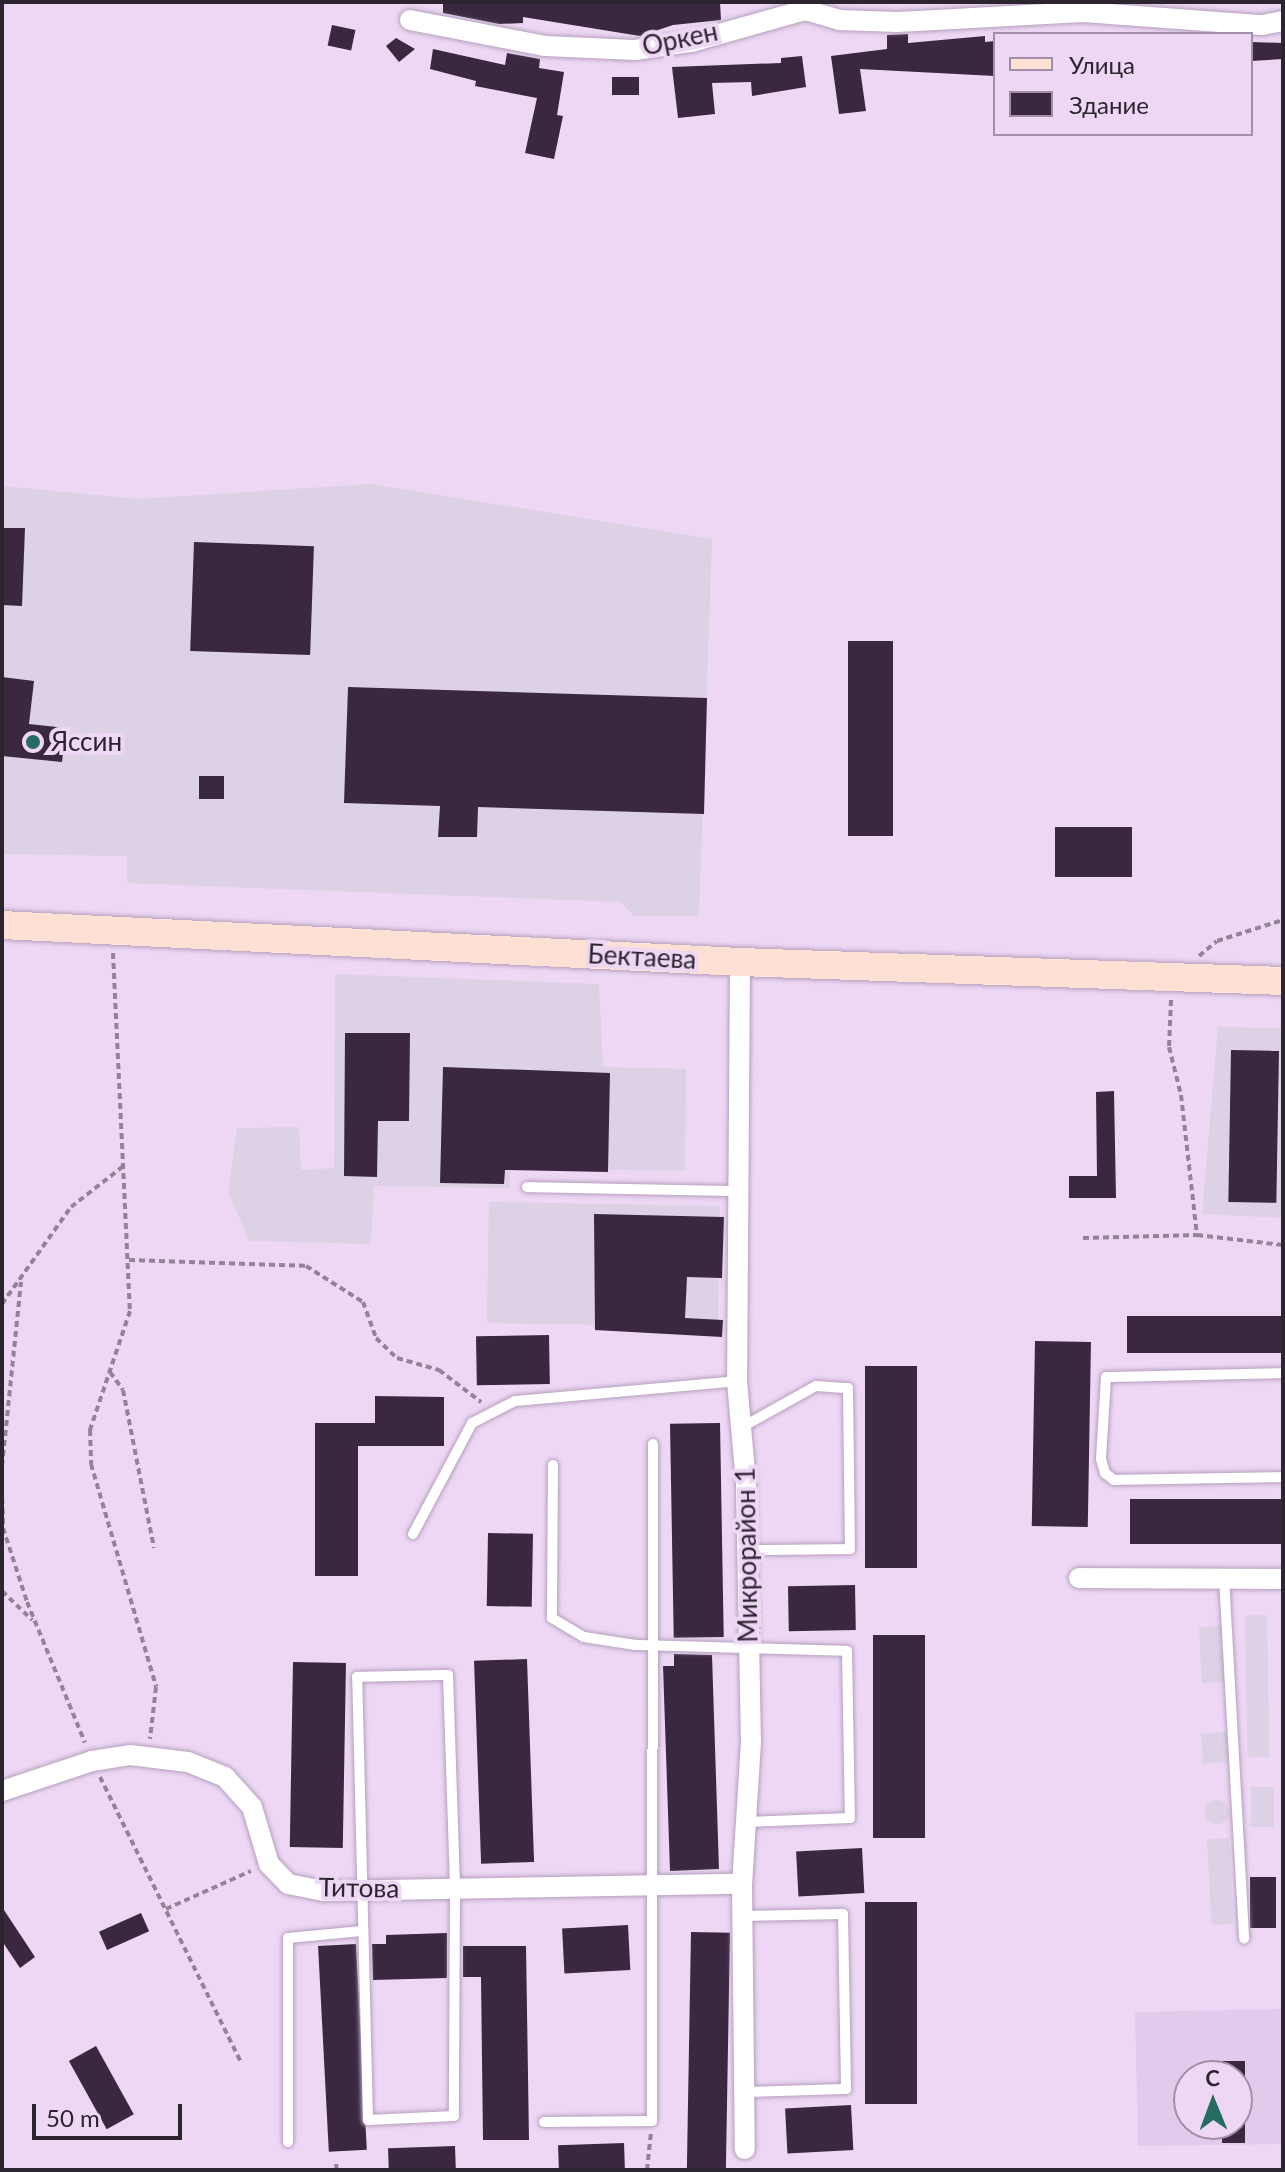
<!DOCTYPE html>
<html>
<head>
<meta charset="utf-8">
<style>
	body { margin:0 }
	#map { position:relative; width:1285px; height:2172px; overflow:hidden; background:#edd7f5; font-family:Lato,sans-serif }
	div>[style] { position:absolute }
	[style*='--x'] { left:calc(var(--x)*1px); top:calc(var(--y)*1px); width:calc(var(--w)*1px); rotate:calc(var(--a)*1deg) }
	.built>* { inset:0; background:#e3caed }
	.industrial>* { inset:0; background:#ddd1e5; transform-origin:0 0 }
	.round { border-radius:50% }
	.building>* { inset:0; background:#39283f; transform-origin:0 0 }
	.path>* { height:4px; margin-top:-2px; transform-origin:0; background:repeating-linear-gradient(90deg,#928398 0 6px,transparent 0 10px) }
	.roads { filter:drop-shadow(0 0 2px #b5a0bc) drop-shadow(0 0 2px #b5a0bc) }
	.lane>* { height:10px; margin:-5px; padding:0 5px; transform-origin:5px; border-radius:5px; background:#fff }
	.street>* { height:20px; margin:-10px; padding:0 10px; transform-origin:10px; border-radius:10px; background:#fff }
	.secondary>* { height:28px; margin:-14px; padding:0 14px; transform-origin:14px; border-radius:14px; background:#fee0d5 }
	.dots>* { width:22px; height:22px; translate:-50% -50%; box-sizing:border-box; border:4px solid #edd7f5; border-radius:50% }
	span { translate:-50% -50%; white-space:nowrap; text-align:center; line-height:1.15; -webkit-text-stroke:8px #edd7f5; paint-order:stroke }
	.street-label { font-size:26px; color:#2c242f }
	.poi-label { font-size:26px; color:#2c242f }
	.left { translate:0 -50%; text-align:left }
	.frame { position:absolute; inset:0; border:4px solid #2c242f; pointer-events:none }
	.legend { position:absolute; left:993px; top:32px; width:260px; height:104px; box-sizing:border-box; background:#edd7f5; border:2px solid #a08fa6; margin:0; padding:10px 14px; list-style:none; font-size:24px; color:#2c242f }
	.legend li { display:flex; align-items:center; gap:16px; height:40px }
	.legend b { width:40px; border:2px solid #a08fa6 }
	.north { position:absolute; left:1173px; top:2060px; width:80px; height:80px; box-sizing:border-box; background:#edd7f5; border:2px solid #a08fa6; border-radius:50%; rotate:359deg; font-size:22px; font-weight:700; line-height:32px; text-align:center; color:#2c242f }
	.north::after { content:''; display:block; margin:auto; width:28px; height:36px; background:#256c63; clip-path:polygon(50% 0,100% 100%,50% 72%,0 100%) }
	.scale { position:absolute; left:32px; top:2104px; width:150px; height:36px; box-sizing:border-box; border:4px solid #2c242f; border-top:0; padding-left:10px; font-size:24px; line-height:28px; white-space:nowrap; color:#2c242f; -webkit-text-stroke:6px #edd7f5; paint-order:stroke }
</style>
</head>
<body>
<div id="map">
	<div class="built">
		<div style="clip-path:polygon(evenodd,1283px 2009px,1283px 2144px,1138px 2146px,1135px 2012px,1283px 2009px,1189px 2076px,1237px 2076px,1237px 2124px,1189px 2124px,1189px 2076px)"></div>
	</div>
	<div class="industrial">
		<div style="clip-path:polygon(371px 484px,712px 539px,699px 916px,634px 916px,621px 902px,127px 883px,127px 856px,2px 854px,2px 486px,138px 499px)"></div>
		<div style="clip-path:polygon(335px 974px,599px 984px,603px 1067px,686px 1069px,685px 1171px,510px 1168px,510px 1188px,374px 1186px,371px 1244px,250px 1241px,228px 1193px,237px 1128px,299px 1127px,301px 1170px,334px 1168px)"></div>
		<div style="clip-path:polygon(1218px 1027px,1283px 1028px,1283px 1218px,1202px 1214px)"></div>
		<div style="left:489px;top:1202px;width:231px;height:121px;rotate:1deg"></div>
		<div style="left:1267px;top:1615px;width:142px;height:22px;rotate:89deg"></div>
		<div style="left:1221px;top:1626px;width:56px;height:22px;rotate:87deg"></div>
		<div style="left:1227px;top:1732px;width:30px;height:26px;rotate:86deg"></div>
		<div style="left:1251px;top:1787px;width:23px;height:40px"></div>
		<div class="round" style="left:1205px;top:1800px;width:24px;height:24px"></div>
		<div style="left:1229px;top:1838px;width:86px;height:22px;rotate:87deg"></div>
	</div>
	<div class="building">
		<div style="clip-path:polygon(443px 2px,720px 2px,721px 20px,673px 25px,640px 36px,523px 17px,523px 23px,499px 24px,443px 13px)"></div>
		<div style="left:332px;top:25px;width:24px;height:21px;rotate:12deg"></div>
		<div style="clip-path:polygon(908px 34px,908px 43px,985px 36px,985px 42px,995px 41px,995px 76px,860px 69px,866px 111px,839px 114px,831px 56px,887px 49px,887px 35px)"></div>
		<div style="clip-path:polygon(396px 38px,415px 49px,399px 62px,386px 46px)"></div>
		<div style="clip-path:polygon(1251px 42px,1283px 43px,1283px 59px,1251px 61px)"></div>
		<div style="clip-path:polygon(433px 49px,505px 65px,507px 53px,540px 59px,539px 68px,564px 72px,557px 115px,563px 116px,554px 159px,525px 153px,537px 98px,475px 86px,476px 81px,430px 69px)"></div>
		<div style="clip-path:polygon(802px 56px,806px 87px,752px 96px,751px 82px,712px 83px,715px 114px,678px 118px,672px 67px,781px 63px,781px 58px)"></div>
		<div style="left:612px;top:77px;width:27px;height:18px"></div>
		<div style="clip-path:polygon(2px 528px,25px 528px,22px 606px,2px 605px)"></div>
		<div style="left:194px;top:542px;width:120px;height:109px;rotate:2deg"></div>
		<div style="left:848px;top:641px;width:45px;height:195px"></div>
		<div style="clip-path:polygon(2px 677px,34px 681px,29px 724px,66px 728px,62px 762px,2px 756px)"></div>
		<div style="clip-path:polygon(348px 687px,707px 698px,704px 814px,478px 807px,477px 837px,438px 837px,440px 806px,344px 803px)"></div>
		<div style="left:199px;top:776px;width:25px;height:23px"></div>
		<div style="left:1055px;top:827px;width:77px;height:50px"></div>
		<div style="clip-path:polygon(345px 1033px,410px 1033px,409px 1121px,378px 1121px,377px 1177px,344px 1176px)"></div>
		<div style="left:1231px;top:1050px;width:48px;height:152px;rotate:1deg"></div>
		<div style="clip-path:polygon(443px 1067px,610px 1073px,608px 1172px,505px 1170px,504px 1184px,440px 1183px)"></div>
		<div style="clip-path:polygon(1114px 1091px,1116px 1198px,1069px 1198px,1069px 1176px,1097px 1176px,1096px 1092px)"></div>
		<div style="clip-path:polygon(594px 1214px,724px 1217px,722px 1278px,687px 1277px,685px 1318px,723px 1320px,722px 1337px,595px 1330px)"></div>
		<div style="left:1283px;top:1316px;width:37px;height:156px;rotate:90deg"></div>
		<div style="left:549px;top:1335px;width:49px;height:73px;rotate:89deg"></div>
		<div style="left:1035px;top:1341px;width:56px;height:185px;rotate:1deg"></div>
		<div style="left:865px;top:1366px;width:52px;height:202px"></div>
		<div style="clip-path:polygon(375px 1396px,444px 1397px,444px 1446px,358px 1446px,358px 1576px,315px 1576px,315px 1423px,375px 1423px)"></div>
		<div style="left:720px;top:1423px;width:214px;height:50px;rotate:89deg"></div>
		<div style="left:1283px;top:1499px;width:45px;height:153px;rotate:90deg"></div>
		<div style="left:488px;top:1533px;width:45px;height:73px;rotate:1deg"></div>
		<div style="left:855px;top:1585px;width:45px;height:67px;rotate:89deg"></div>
		<div style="left:873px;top:1635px;width:52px;height:203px"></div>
		<div style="clip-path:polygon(674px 1654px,712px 1655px,719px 1869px,670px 1871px,663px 1666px,674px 1666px)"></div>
		<div style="left:527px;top:1659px;width:203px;height:53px;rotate:88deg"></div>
		<div style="left:293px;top:1662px;width:53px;height:185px;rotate:1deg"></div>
		<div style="left:862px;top:1848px;width:45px;height:66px;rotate:87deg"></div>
		<div style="left:1250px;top:1877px;width:26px;height:51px"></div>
		<div style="left:865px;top:1902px;width:52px;height:202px"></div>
		<div style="clip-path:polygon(2px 1907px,35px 1957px,20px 1968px,2px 1941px)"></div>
		<div style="left:141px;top:1913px;width:20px;height:46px;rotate:66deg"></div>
		<div style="left:628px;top:1925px;width:45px;height:66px;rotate:87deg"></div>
		<div style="left:691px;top:1932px;width:39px;height:236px;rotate:1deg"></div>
		<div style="clip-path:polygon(447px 1933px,447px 1978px,373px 1980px,372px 1944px,386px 1944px,386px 1935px)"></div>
		<div style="left:356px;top:1944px;width:206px;height:38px;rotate:87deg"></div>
		<div style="clip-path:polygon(463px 1946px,526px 1946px,529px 2140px,483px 2140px,481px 1977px,463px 1977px)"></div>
		<div style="left:96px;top:2046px;width:78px;height:31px;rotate:61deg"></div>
		<div style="left:1219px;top:2061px;width:26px;height:15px"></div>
		<div style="left:851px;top:2105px;width:45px;height:66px;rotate:87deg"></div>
		<div style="left:1222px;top:2124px;width:23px;height:19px"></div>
		<div style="left:624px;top:2143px;width:27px;height:66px;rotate:88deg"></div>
		<div style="left:455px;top:2146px;width:24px;height:67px;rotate:88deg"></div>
	</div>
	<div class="path">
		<div style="--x:113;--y:953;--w:358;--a:87.3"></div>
		<div style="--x:130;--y:1311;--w:126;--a:108.6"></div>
		<div style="--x:90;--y:1430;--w:34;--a:88"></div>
		<div style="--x:91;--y:1464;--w:232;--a:73.7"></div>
		<div style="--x:156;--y:1687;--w:52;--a:96.6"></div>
		<div style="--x:1199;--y:956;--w:23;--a:-40"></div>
		<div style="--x:1217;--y:941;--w:69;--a:-17.7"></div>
		<div style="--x:1171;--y:1000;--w:47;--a:92.4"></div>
		<div style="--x:1169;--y:1047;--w:49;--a:76"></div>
		<div style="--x:1181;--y:1095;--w:141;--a:83.5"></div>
		<div style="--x:1083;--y:1238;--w:114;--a:-1.5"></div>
		<div style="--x:1197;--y:1235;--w:87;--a:6.6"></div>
		<div style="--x:129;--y:1260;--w:177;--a:1.9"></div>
		<div style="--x:306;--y:1266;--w:67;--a:32.3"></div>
		<div style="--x:363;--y:1302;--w:38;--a:70"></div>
		<div style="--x:376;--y:1338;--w:29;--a:44"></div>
		<div style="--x:397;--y:1358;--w:44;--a:15.9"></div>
		<div style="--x:439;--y:1370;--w:53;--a:37.3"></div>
		<div style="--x:2;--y:1304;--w:119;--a:-54.6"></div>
		<div style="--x:71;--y:1207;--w:70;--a:-38"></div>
		<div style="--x:110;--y:1372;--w:22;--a:54"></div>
		<div style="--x:123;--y:1390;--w:161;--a:78.9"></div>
		<div style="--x:2;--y:1466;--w:185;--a:-84.1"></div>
		<div style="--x:2;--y:1488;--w:40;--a:88.6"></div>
		<div style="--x:3;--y:1528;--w:78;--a:72"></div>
		<div style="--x:27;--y:1602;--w:152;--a:67.6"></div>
		<div style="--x:2;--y:1591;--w:42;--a:44"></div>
		<div style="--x:100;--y:1777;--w:318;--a:63.7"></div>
		<div style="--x:166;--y:1909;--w:93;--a:-24.1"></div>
		<div style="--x:336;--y:2164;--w:6;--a:81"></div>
		<div style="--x:647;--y:2170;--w:37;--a:-84"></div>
	</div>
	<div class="roads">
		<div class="lane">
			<div style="--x:527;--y:1187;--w:211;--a:1.1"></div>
			<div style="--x:1283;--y:1373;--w:177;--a:178.7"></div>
			<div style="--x:1106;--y:1377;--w:82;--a:93.5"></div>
			<div style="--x:1101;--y:1459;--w:15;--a:74"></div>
			<div style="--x:1105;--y:1473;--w:11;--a:38"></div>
			<div style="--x:1114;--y:1480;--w:169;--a:-1"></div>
			<div style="--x:744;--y:1426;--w:82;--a:-29.1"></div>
			<div style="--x:816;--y:1386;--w:32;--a:4"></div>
			<div style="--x:848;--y:1388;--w:161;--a:89.3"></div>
			<div style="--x:850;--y:1549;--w:103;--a:179.4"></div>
			<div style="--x:553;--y:1465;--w:153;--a:90.4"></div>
			<div style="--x:552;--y:1618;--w:37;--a:31"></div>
			<div style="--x:584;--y:1637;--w:52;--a:8.9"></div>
			<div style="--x:635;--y:1645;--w:212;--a:1.6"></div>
			<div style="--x:847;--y:1651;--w:167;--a:89"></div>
			<div style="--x:850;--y:1818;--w:104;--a:177.8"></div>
			<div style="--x:413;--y:1534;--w:126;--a:-62"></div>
			<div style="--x:472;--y:1423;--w:48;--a:-27.1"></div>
			<div style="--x:515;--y:1401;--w:223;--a:-5.1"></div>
			<div style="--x:1224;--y:1578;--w:361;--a:86.8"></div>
			<div style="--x:448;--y:1675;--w:214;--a:88.1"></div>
			<div style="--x:455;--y:1889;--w:227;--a:90.3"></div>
			<div style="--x:454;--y:2116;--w:86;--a:177.3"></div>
			<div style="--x:368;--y:2120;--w:443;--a:-91.4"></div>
			<div style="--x:357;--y:1677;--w:91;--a:-1.3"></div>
			<div style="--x:742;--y:1916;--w:101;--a:-1.1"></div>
			<div style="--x:843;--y:1914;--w:175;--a:89"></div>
			<div style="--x:846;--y:2089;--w:101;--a:178.3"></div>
			<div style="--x:544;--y:2122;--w:108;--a:-0.5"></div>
			<div style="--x:652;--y:2121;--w:677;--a:-89.92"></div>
			<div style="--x:288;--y:2142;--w:204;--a:-90"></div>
			<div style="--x:288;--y:1938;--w:74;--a:-5.4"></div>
		</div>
		<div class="street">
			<div style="--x:410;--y:20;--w:137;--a:10.9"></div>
			<div style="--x:545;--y:46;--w:90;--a:2.5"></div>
			<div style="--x:635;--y:50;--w:57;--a:-8.1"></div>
			<div style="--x:691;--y:42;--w:118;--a:-15.7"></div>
			<div style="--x:805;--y:10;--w:35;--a:16"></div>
			<div style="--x:839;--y:20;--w:58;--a:2"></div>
			<div style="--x:897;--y:22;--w:186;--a:-3.1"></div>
			<div style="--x:1083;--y:12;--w:179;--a:4.2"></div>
			<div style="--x:1262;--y:25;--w:21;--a:-11"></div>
			<div style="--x:740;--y:962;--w:419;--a:90.4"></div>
			<div style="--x:737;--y:1381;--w:103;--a:85"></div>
			<div style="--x:746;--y:1484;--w:258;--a:88.9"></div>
			<div style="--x:751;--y:1742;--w:142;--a:93.6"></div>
			<div style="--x:742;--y:1884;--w:265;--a:89.4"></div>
			<div style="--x:1079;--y:1578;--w:204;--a:0.3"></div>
			<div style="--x:2;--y:1791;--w:95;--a:-18.4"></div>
			<div style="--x:92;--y:1761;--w:38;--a:-9"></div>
			<div style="--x:130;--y:1755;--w:58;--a:6.9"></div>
			<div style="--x:188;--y:1762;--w:40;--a:22"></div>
			<div style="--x:225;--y:1777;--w:40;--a:48"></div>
			<div style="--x:252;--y:1807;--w:59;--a:73.4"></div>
			<div style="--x:269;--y:1864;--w:28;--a:46"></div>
			<div style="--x:288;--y:1884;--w:36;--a:11"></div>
			<div style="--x:323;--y:1891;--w:419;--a:-1"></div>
		</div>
		<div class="secondary">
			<div style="--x:2;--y:925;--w:739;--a:2.87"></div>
			<div style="--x:740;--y:962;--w:543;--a:2"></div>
		</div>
	</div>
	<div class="dots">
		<div style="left:33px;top:742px;background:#256c63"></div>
	</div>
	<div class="street-label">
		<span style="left:680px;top:39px;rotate:-12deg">Оркен</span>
		<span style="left:642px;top:957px;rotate:3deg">Бектаева</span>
		<span style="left:747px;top:1555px;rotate:-91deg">Микрорайон 1</span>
		<span style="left:359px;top:1888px;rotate:1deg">Титова</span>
	</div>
	<div class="poi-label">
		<span class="left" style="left:51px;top:742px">Яссин</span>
	</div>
	<div class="frame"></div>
	<ul class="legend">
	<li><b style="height:10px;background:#fee0d5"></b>Улица</li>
	<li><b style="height:22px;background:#39283f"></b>Здание</li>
	</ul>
	<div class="north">С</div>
	<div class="scale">50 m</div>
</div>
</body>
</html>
